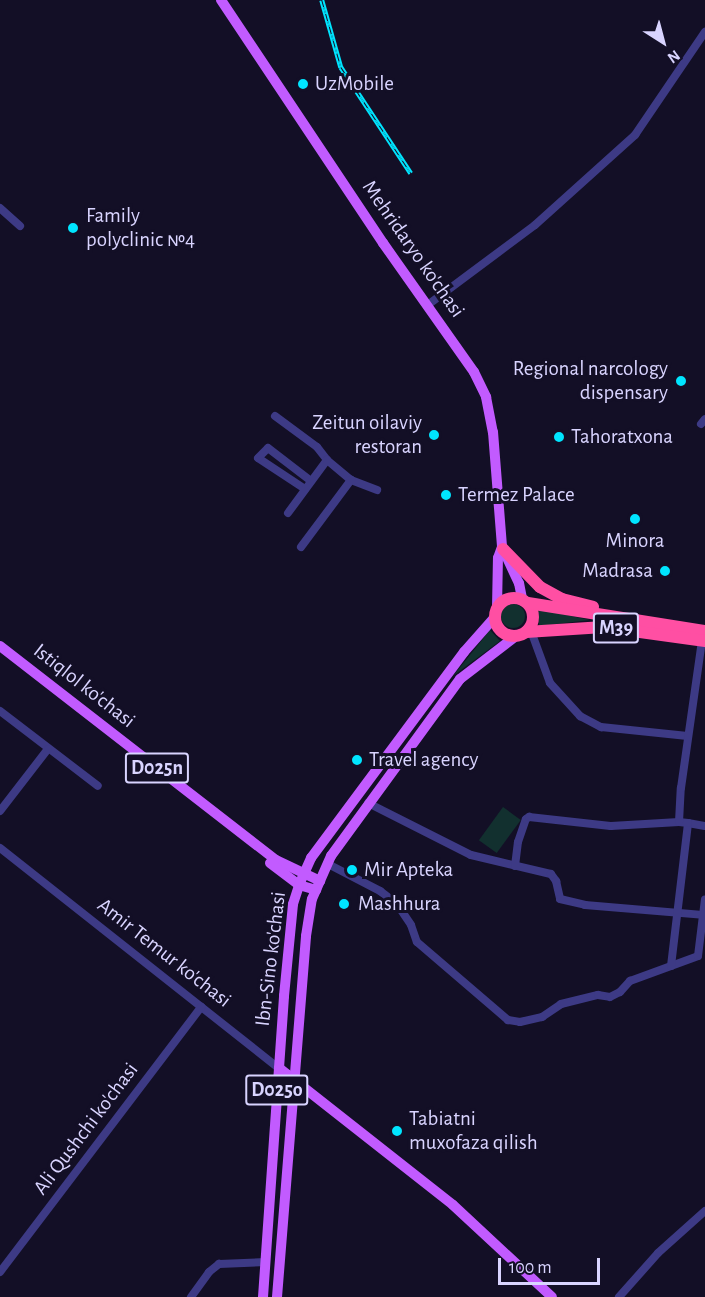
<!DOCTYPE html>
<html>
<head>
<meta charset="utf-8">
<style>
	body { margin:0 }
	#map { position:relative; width:705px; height:1297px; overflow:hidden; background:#130f26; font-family:"Alegreya Sans",sans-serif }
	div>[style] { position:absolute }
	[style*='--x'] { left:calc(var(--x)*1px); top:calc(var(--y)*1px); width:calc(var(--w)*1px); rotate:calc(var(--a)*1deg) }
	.green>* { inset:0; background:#12302f; transform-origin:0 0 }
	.round { border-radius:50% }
	.minor>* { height:8px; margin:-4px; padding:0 4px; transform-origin:4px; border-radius:4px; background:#3d3a85 }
	.major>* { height:10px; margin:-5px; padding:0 5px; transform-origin:5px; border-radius:5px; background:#c25bff }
	.highway>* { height:12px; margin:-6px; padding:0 6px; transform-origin:6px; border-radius:6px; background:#ff4fa3 }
	.highway>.ring { margin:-6px; padding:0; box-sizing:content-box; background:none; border:12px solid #ff4fa3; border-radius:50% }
	.rail>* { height:4.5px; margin-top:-2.25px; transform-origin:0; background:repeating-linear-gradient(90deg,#130f26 0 7px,#00e5ff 0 14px); box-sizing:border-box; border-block:2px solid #00e5ff }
	.dots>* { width:16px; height:16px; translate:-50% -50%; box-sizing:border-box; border:3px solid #130f26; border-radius:50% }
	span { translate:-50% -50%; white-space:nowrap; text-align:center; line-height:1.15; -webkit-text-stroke:6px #130f26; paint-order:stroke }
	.shield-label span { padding:2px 4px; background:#130f26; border:2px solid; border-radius:4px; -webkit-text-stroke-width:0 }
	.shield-label { font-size:20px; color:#d9d4ff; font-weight:700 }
	.poi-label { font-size:21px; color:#d9d4ff }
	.left { translate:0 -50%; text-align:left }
	.right { translate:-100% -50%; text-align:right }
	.street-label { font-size:21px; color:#d9d4ff }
	.north { position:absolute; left:633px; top:12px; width:60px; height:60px; -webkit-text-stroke:4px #130f26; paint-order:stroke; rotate:144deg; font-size:16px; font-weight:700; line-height:24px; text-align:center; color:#d9d4ff }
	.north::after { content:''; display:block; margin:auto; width:21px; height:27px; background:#d9d4ff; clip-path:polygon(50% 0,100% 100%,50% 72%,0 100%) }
	.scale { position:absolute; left:498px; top:1258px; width:102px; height:27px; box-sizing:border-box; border:3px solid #d9d4ff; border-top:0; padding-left:8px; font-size:18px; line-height:21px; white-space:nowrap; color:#d9d4ff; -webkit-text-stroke:4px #130f26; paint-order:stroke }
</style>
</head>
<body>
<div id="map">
	<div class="green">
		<div class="round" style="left:501px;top:604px;width:24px;height:24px"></div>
		<div style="clip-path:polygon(538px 609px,590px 620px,539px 626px)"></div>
		<div style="clip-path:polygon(490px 630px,500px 641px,453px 676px)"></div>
		<div style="left:503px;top:807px;width:22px;height:41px;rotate:36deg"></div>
	</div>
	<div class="minor">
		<div style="--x:0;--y:208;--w:27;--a:42"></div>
		<div style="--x:429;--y:304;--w:132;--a:-36.7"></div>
		<div style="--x:535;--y:225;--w:135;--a:-42"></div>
		<div style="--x:635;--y:135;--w:125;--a:-55.8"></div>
		<div style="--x:275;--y:416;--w:52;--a:36.4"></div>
		<div style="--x:317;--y:447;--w:16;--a:52"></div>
		<div style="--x:701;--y:424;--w:6;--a:-51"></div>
		<div style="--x:305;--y:489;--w:56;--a:-146.6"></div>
		<div style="--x:258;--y:458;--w:14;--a:-45"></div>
		<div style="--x:268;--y:448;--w:54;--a:37.5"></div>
		<div style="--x:288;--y:513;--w:66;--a:-53.7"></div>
		<div style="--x:327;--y:460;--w:31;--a:40"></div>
		<div style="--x:351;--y:480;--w:28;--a:21"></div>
		<div style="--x:301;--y:547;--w:84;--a:-53.3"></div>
		<div style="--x:531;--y:631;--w:55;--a:69.9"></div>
		<div style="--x:550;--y:683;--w:45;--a:47.7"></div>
		<div style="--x:580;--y:716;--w:24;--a:28"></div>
		<div style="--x:601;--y:727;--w:87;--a:5.9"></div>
		<div style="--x:0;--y:711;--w:123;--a:37.4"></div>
		<div style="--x:368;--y:803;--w:115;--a:26.8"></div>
		<div style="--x:471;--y:855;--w:82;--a:13.4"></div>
		<div style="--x:551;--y:874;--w:9;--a:54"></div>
		<div style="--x:556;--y:881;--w:18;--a:77"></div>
		<div style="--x:560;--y:899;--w:26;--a:13"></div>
		<div style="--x:585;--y:905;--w:118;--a:4.8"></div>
		<div style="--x:0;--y:811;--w:78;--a:-52.3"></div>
		<div style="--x:688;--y:823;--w:17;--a:10"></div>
		<div style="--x:0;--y:848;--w:355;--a:38.3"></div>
		<div style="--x:328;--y:864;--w:59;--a:27.4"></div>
		<div style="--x:380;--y:891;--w:21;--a:37"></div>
		<div style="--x:397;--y:904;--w:25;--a:56"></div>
		<div style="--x:411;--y:925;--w:18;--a:71"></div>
		<div style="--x:417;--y:942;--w:120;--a:40.6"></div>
		<div style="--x:508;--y:1020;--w:12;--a:9"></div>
		<div style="--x:520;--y:1022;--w:23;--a:-13"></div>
		<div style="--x:542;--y:1017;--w:23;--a:-34"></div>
		<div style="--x:561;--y:1004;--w:38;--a:-14"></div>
		<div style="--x:598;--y:995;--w:12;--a:9"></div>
		<div style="--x:610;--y:997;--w:11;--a:-27"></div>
		<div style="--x:620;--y:992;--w:15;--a:-48"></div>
		<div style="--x:630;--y:981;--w:72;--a:-20.2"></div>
		<div style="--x:698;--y:956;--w:57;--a:-83"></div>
		<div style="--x:515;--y:866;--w:24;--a:-83"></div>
		<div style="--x:518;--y:842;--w:24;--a:-71"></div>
		<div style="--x:526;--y:819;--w:4;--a:-34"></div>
		<div style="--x:529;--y:817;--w:82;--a:6.3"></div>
		<div style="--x:611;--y:826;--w:68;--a:-3.4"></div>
		<div style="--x:671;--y:966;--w:144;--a:-83.2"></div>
		<div style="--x:688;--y:823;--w:9;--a:-174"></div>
		<div style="--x:679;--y:822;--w:34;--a:-87"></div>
		<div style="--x:681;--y:788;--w:148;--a:-81.9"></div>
		<div style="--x:0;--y:1272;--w:333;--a:-52.8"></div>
		<div style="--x:191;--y:1297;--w:31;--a:-54"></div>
		<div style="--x:209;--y:1272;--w:13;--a:-39"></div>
		<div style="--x:219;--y:1264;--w:47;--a:-2.4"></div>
		<div style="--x:619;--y:1297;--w:59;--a:-48.4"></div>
		<div style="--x:658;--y:1253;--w:63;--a:-41.8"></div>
	</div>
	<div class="major">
		<div style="--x:221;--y:0;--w:292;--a:56.3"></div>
		<div style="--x:383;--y:243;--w:158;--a:54.8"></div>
		<div style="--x:474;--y:372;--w:28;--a:64"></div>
		<div style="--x:486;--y:397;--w:36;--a:79"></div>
		<div style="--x:493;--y:432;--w:115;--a:85.5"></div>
		<div style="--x:502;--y:547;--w:40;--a:65"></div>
		<div style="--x:519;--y:583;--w:16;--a:79"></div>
		<div style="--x:497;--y:608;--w:50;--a:-88.9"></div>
		<div style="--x:498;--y:558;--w:12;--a:-70"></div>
		<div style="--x:0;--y:646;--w:349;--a:37.8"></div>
		<div style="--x:276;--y:860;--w:49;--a:25.5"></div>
		<div style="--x:270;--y:863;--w:36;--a:37"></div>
		<div style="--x:299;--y:885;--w:18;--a:16"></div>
		<div style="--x:279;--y:1068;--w:221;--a:38.2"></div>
		<div style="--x:453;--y:1205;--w:135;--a:42.9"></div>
		<div style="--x:263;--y:1297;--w:302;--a:-86"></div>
		<div style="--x:284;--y:996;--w:92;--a:-84.4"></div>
		<div style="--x:293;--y:904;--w:20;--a:-72"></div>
		<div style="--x:299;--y:885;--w:30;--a:-66"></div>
		<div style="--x:311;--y:858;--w:257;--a:-53.4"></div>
		<div style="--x:464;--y:652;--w:47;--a:-48.5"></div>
		<div style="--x:277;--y:1297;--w:362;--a:-85.4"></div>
		<div style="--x:306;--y:936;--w:37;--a:-81"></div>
		<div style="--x:312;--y:899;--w:47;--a:-66.2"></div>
		<div style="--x:331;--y:856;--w:219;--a:-53.9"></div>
		<div style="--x:460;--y:679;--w:71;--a:-37.5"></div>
	</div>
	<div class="highway">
		<div style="--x:503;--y:549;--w:53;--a:45.8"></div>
		<div style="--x:540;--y:587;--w:25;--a:29"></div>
		<div style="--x:562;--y:599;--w:32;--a:14"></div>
		<div class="ring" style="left:495px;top:598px;width:26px;height:26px"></div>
		<div style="--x:528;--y:603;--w:179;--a:9"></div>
		<div style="--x:526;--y:632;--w:78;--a:-3.7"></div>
		<div style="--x:604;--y:627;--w:102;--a:7.9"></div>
	</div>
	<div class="rail">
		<div style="--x:322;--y:0;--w:70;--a:74.2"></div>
		<div style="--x:341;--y:67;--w:127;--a:56.6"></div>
	</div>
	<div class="dots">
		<div style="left:303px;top:84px;background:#00e5ff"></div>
		<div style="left:73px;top:228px;background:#00e5ff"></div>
		<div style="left:681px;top:381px;background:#00e5ff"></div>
		<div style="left:434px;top:435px;background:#00e5ff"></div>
		<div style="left:559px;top:437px;background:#00e5ff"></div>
		<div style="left:446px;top:495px;background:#00e5ff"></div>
		<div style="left:635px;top:519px;background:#00e5ff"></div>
		<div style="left:665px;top:571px;background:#00e5ff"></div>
		<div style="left:357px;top:760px;background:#00e5ff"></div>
		<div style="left:352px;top:870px;background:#00e5ff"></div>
		<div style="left:344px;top:904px;background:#00e5ff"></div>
		<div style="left:397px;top:1131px;background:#00e5ff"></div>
	</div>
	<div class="shield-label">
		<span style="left:616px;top:628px">M39</span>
		<span style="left:157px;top:768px">D025n</span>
		<span style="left:277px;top:1090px">D025o</span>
	</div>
	<div class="poi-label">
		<span class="left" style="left:315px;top:84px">UzMobile</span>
		<span class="left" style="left:86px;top:228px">Family<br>polyclinic №4</span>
		<span class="right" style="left:668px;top:381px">Regional narcology<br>dispensary</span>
		<span class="right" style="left:422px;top:435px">Zeitun oilaviy<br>restoran</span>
		<span class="left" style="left:571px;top:437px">Tahoratxona</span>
		<span class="left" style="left:458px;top:495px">Termez Palace</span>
		<span style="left:635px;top:541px">Minora</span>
		<span class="right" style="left:653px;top:571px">Madrasa</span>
		<span class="left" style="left:369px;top:760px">Travel agency</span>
		<span class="left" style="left:364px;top:870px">Mir Apteka</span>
		<span class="left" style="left:358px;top:904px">Mashhura</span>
		<span class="left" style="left:409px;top:1131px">Tabiatni<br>muxofaza qilish</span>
	</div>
	<div class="street-label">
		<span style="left:413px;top:249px;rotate:55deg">Мehridaryo ko'chasi</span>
		<span style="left:84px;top:686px;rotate:38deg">Istiqlol ko'chasi</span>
		<span style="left:164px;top:953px;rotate:38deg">Amir Temur ko'chasi</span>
		<span style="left:271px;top:959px;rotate:-83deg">Ibn-Sino ko'chasi</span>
		<span style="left:86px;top:1129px;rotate:-53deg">Ali Qushchi ko'chasi</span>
	</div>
	<div class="north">N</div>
	<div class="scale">100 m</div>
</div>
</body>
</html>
